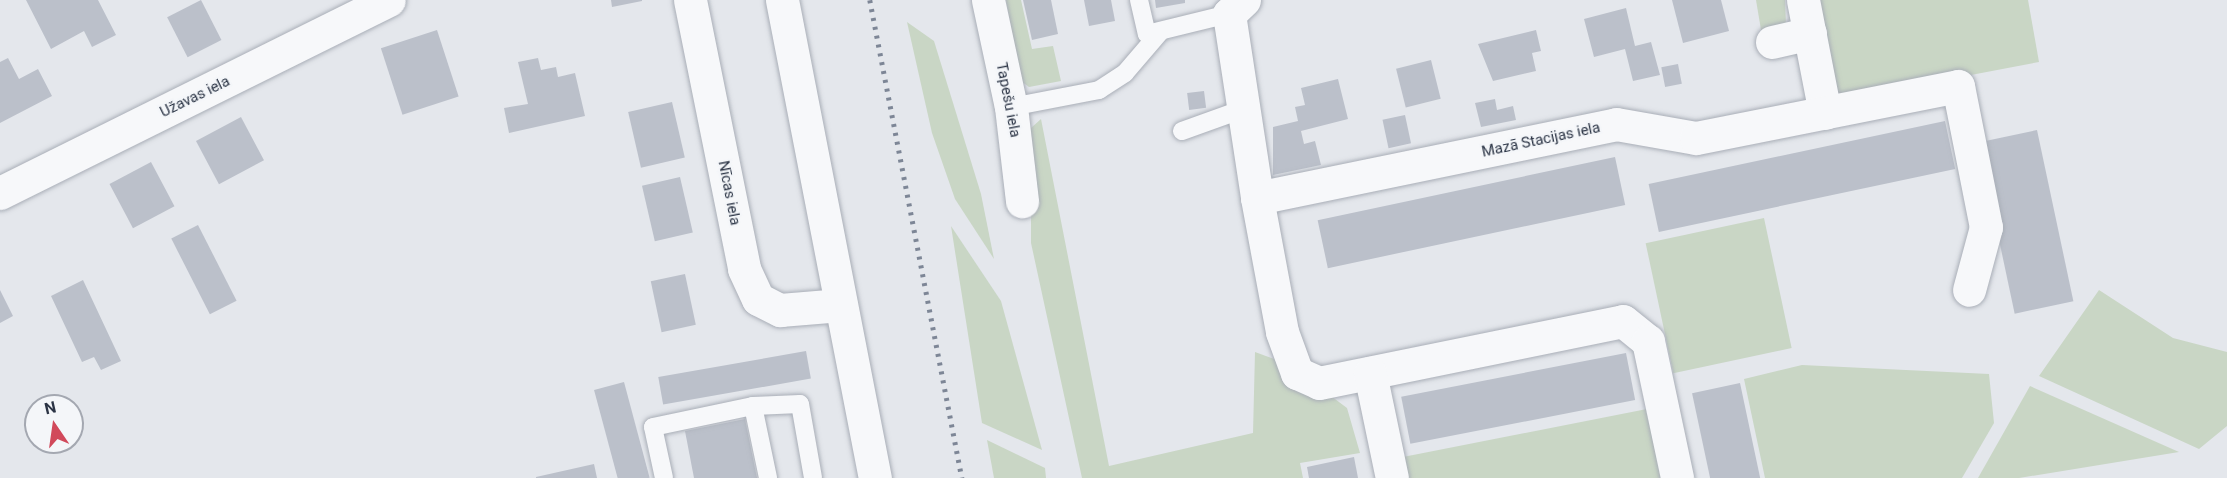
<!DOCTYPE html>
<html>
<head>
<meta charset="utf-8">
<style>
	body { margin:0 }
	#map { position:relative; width:2227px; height:478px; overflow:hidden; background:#e4e7ec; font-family:Roboto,sans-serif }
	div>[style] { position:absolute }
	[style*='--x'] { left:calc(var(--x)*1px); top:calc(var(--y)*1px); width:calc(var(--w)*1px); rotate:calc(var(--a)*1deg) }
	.green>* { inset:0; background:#c9d6c5; transform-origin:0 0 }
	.building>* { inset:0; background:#bbc0ca; transform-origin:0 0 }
	.roads { filter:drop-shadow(0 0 2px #a9aeb7) drop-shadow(0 0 2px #a9aeb7) }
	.service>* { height:18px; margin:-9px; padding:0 9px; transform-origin:9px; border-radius:9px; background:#f7f8fa }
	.minor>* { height:33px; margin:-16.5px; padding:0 16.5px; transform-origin:16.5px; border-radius:16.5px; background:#f7f8fa }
	.rail>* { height:4.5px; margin-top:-2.25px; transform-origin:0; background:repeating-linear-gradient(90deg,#7d8696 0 3px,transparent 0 9px) }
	span { translate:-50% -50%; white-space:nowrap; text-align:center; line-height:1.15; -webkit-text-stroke:4.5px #f4f6f9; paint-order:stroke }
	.street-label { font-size:15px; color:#2b3445 }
	.north { position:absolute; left:24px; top:394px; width:60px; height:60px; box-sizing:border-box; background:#f4f6f9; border:2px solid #a4a8b1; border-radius:50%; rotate:347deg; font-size:16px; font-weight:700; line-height:24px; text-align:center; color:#2b3445 }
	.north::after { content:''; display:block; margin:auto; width:21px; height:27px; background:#d1495b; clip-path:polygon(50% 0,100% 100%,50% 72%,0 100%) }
</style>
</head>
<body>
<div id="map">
	<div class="green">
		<div style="clip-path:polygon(1006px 0,1021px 0,1032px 49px,1053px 46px,1061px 81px,1029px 87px,1021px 81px)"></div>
		<div style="clip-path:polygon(1756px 0,1785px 0,1786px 25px,1761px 30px)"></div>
		<div style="clip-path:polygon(1808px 0,2028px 0,2039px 62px,1871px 94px,1832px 94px)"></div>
		<div style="clip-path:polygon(907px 22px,934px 41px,981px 194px,994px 259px,955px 199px,932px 133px)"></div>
		<div style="clip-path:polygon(1041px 119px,1109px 466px,1253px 433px,1255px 352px,1288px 364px,1347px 408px,1360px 453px,1300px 463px,1303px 478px,1082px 478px,1031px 243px,1031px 128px)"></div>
		<div style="left:1764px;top:218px;width:133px;height:121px;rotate:78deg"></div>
		<div style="clip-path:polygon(951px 226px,1001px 301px,1042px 450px,982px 423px)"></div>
		<div style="clip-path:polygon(2099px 290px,2173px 338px,2227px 352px,2227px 426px,2199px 449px,2039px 376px)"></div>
		<div style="clip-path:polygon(1802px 365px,1989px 374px,1994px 423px,1962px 478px,1765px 478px,1744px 379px)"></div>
		<div style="clip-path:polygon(2030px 386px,2179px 452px,2019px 478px,1978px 478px)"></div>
		<div style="clip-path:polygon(1652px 408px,1668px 478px,1407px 478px,1403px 457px)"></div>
		<div style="clip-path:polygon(987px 440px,1045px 468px,1046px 478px,994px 478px)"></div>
	</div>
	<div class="building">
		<div style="clip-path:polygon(26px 0,98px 0,116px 35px,92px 47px,84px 31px,51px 49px)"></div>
		<div style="left:201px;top:0;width:45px;height:38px;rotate:63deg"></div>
		<div style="clip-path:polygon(611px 0,642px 0,642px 1px,612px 7px)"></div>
		<div style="clip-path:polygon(1023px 0,1051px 0,1058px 34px,1032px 40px)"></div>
		<div style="clip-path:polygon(1084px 0,1111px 0,1115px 21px,1089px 26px)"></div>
		<div style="clip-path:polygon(1155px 0,1185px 0,1185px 3px,1156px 8px)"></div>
		<div style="clip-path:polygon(1672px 0,1721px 0,1729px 31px,1683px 43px)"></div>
		<div style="clip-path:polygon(1626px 8px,1635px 46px,1651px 42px,1660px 75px,1633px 81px,1625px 49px,1594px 57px,1584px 19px)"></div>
		<div style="left:437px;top:30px;width:70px;height:59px;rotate:72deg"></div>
		<div style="clip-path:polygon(1536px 30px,1541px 51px,1532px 53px,1536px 71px,1493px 81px,1478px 44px)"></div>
		<div style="clip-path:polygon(8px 58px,19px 79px,38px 69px,52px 96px,0 123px,0 62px)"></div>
		<div style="clip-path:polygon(538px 58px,541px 70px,556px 67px,558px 77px,575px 73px,585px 116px,509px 133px,504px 108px,528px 104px,518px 62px)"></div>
		<div style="left:1431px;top:60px;width:40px;height:36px;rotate:76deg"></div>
		<div style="left:1678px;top:64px;width:20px;height:17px;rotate:79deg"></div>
		<div style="clip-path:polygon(1338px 79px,1348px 119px,1301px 131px,1304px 144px,1315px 141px,1321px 165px,1273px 175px,1273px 127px,1298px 121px,1295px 107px,1305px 105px,1301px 88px)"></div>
		<div style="left:1204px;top:91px;width:17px;height:17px;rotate:83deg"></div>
		<div style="clip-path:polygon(1495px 99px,1497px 110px,1513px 106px,1516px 120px,1481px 127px,1475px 103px)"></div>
		<div style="left:672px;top:102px;width:57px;height:45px;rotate:77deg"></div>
		<div style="left:1405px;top:115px;width:29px;height:23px;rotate:78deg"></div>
		<div style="left:241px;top:117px;width:49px;height:51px;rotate:62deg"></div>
		<div style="left:1945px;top:121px;width:49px;height:303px;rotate:78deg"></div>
		<div style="left:2037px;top:130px;width:175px;height:60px;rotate:78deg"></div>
		<div style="left:1615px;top:157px;width:49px;height:304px;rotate:78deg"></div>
		<div style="left:151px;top:162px;width:50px;height:47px;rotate:62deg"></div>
		<div style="left:680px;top:177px;width:57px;height:39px;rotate:77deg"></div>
		<div style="left:198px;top:225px;width:85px;height:30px;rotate:63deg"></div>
		<div style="left:685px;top:274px;width:52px;height:35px;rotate:78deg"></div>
		<div style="clip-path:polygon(83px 280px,121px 361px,101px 370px,94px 357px,82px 362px,51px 296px)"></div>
		<div style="clip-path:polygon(0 290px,13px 316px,0 323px)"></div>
		<div style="left:806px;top:351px;width:28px;height:150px;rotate:80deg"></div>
		<div style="left:1626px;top:353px;width:48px;height:229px;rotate:79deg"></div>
		<div style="left:624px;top:382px;width:99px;height:31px;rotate:75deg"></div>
		<div style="left:1740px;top:383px;width:97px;height:49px;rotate:78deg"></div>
		<div style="clip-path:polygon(745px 419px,757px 478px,694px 478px,685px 431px)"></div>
		<div style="clip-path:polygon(1354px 457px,1358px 478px,1309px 478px,1307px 467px)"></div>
		<div style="clip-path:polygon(594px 464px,597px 478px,536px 478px,536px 477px)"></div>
	</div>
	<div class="roads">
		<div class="service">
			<div style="--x:1139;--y:0;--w:35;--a:77"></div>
			<div style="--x:1147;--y:34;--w:84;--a:-13.7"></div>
			<div style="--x:1011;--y:107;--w:90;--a:-10.9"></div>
			<div style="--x:1099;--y:90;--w:31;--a:-33"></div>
			<div style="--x:1125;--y:73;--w:55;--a:-49.4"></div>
			<div style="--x:1182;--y:131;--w:65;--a:-19.8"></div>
			<div style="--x:753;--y:406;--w:47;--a:-2.4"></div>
			<div style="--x:800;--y:404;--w:75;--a:80"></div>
			<div style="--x:664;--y:478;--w:52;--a:-102.2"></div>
			<div style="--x:653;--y:427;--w:102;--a:-11.9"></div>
			<div style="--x:753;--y:406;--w:74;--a:78.2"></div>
		</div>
		<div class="minor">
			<div style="--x:690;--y:0;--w:274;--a:78.6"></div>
			<div style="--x:744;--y:269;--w:33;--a:65"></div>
			<div style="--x:758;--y:299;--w:25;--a:27"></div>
			<div style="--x:780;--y:310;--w:61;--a:-4.7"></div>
			<div style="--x:782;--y:0;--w:487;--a:79"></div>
			<div style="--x:988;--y:0;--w:109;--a:77.9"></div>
			<div style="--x:1011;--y:107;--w:95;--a:83.3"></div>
			<div style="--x:1244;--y:0;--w:21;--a:137"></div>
			<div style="--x:1229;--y:14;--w:186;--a:81.3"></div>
			<div style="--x:1257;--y:198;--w:136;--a:79.4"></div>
			<div style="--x:1282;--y:332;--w:44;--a:69.9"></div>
			<div style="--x:1297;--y:373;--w:24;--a:24"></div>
			<div style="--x:1319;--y:383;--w:310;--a:-11.5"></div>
			<div style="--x:1623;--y:321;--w:32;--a:39"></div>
			<div style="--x:1648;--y:341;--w:140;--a:78"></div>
			<div style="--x:1803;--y:0;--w:115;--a:79"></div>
			<div style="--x:1772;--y:42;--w:39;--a:-13"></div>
			<div style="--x:0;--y:193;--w:434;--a:-26.4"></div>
			<div style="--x:1257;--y:198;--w:367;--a:-11.6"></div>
			<div style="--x:1616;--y:124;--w:81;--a:9.9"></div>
			<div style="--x:1696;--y:138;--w:267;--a:-11.2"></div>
			<div style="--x:1958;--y:86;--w:144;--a:78.8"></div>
			<div style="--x:1986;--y:227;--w:65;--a:105.1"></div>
			<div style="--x:1370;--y:373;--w:107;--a:78.2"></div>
		</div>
	</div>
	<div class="rail">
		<div style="--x:870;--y:0;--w:487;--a:79.1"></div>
	</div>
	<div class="street-label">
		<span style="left:195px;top:97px;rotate:-26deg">Užavas iela</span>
		<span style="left:1008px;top:100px;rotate:79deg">Tapešu iela</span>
		<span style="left:1541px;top:140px;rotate:-12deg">Mazā Stacijas iela</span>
		<span style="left:729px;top:193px;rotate:79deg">Nīcas iela</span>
	</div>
	<div class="north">N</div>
</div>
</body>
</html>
